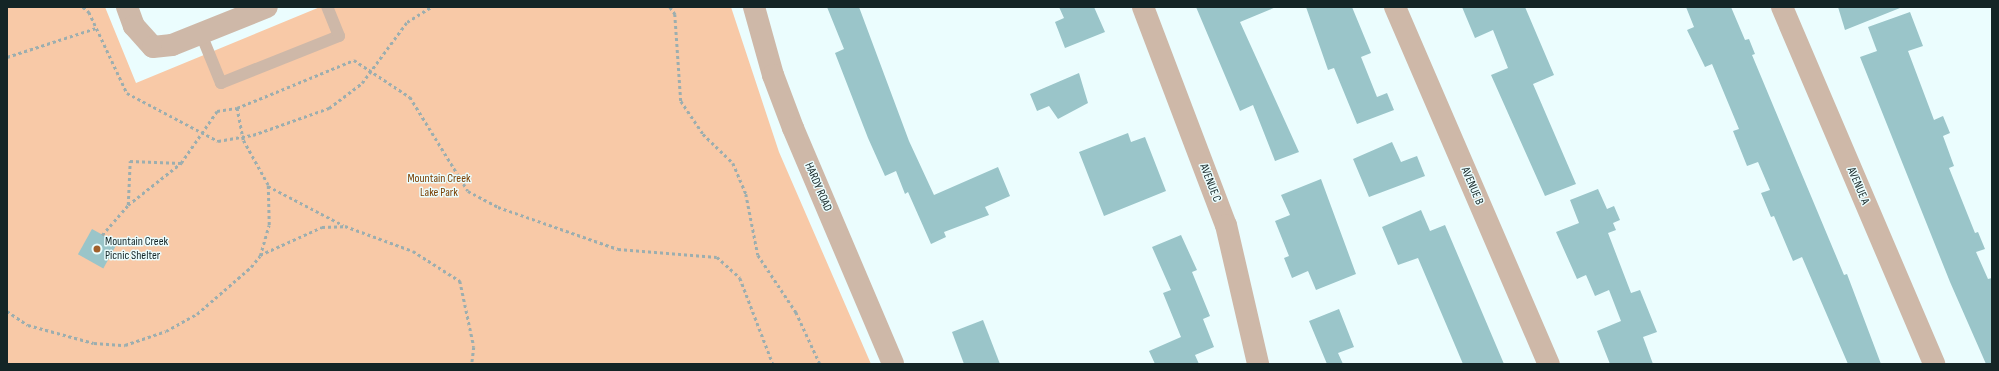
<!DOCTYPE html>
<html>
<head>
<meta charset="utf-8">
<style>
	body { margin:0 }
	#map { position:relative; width:1999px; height:371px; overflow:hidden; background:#ebfdfe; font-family:"Sofia Sans Condensed",sans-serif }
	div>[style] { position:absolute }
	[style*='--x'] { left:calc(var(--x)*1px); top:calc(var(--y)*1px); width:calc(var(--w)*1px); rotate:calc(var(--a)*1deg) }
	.green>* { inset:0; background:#f8c9a7 }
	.building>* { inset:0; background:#9ac5c9; transform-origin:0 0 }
	.path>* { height:2.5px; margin-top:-1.25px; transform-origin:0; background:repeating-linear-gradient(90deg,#9caeaf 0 3px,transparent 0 6px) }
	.lane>* { height:12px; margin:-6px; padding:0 6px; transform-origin:6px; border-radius:6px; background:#ceb8a8 }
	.street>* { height:22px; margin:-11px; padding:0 11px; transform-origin:11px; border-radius:11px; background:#ceb8a8 }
	.dots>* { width:11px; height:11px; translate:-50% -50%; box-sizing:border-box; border:2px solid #ebfdfe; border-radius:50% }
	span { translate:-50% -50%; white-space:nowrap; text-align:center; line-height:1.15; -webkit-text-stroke:3px #ebfdfe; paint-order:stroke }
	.park-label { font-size:12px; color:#7c4105 }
	.street-label { font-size:12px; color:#142526 }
	.poi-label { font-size:12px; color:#142526 }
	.left { translate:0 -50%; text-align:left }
	.frame { position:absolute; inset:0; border:8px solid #142526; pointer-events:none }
</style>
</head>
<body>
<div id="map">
	<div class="green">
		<div style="clip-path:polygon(7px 7px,105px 7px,136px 83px,320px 7px,731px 7px,779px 152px,871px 364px,7px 364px)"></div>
	</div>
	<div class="building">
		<div style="clip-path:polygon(827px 7px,859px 7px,909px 141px,934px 195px,998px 167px,1010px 196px,985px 207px,989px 215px,944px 232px,946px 237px,931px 244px,908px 192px,905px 194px,896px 171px,885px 176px,868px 138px,835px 53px,844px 49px)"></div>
		<div style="clip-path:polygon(1059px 7px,1094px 7px,1105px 32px,1065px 48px,1055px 22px,1064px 18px)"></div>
		<div style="clip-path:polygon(1196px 7px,1276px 7px,1240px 22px,1299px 152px,1275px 161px,1253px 105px,1240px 111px)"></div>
		<div style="clip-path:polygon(1306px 7px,1352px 7px,1371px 53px,1361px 57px,1377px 97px,1387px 93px,1394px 110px,1357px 124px,1334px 68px,1328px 70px)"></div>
		<div style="clip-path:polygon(1462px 7px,1525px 7px,1554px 75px,1533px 84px,1576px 184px,1545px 196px,1491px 75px,1508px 68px,1493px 30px,1475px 38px)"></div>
		<div style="clip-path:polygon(1686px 7px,1731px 7px,1745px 40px,1749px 39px,1755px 54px,1752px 55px,1844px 275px,1847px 274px,1881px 364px,1848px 364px,1802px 257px,1793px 261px,1774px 216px,1771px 217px,1761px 193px,1770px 190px,1758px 162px,1747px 166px,1733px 131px,1739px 129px,1712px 64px,1705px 67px,1687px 30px,1694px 27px)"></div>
		<div style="clip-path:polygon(1838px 7px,1899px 7px,1900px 8px,1845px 30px)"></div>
		<div style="clip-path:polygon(1910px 12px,1923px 46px,1908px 51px,1934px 120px,1943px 116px,1950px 133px,1943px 136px,1954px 166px,1949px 168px,1975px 233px,1978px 232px,1985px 249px,1976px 252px,1988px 279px,1992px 278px,1992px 364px,1986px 364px,1950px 282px,1860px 57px,1877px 51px,1868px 27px)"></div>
		<div style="clip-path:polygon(1079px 73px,1088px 103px,1058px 119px,1049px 106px,1037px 111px,1030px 94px)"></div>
		<div style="clip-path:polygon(1128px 133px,1131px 142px,1145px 137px,1166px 191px,1104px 216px,1079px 152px)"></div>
		<div style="clip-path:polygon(1392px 142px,1401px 162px,1417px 156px,1425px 176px,1369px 197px,1353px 159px)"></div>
		<div style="clip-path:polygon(1321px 179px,1356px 274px,1316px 290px,1308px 271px,1292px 278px,1284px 258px,1289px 256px,1275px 221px,1290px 215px,1281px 195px)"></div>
		<div style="clip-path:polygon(1598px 189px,1607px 209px,1614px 206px,1620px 220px,1613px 223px,1616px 230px,1608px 233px,1631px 293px,1640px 290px,1657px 332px,1643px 337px,1653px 364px,1610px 364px,1597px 331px,1621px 321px,1609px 290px,1595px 296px,1586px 275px,1577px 279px,1556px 232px,1579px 223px,1570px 200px)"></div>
		<div style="clip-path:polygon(1421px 210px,1430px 231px,1445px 225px,1504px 364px,1463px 364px,1418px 258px,1398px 265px,1382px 227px)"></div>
		<div style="left:92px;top:229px;width:29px;height:29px;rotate:29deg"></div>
		<div style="clip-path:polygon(1181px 235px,1197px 270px,1192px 272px,1210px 316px,1203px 319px,1214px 347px,1195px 355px,1199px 364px,1155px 364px,1149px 351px,1181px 337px,1163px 293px,1171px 290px,1152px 247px)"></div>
		<div style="clip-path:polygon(1339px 309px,1354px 347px,1338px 353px,1343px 364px,1327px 364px,1309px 321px)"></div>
		<div style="clip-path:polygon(983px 320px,1000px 364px,964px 364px,952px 332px)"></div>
	</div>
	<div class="path">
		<div style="--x:83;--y:7;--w:8;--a:40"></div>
		<div style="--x:89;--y:12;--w:89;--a:64.9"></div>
		<div style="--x:127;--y:93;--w:103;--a:27.8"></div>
		<div style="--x:218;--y:141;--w:36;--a:-10"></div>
		<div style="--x:253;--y:135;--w:81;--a:-19.6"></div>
		<div style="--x:329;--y:108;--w:41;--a:-37.1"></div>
		<div style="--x:362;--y:83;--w:76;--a:-53.6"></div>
		<div style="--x:407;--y:22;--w:28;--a:-32"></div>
		<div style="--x:670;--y:7;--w:9;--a:54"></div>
		<div style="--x:675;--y:14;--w:87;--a:86.1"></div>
		<div style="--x:681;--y:101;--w:40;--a:56"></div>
		<div style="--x:703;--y:134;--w:42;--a:44"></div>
		<div style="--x:733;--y:163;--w:34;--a:67"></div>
		<div style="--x:746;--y:194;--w:62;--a:78.9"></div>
		<div style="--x:758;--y:255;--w:69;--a:56.3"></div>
		<div style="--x:796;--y:312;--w:57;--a:65.2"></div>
		<div style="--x:7;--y:57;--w:94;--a:-18"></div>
		<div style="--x:268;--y:186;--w:85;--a:27.5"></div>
		<div style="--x:128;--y:205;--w:44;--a:-87.4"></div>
		<div style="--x:130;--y:161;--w:51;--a:2.2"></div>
		<div style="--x:102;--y:235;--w:40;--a:-49"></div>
		<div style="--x:128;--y:205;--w:68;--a:-38.4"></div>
		<div style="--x:181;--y:163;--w:63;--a:-55.3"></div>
		<div style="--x:217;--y:111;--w:20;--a:-9"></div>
		<div style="--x:260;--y:255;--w:68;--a:-24.3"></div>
		<div style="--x:322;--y:227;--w:23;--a:-2"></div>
		<div style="--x:345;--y:226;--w:72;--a:20.2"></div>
		<div style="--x:413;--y:251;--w:56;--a:32.6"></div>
		<div style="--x:460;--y:281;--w:67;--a:78"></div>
		<div style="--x:474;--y:347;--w:17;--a:97"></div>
		<div style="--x:7;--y:311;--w:25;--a:34"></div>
		<div style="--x:28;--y:325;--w:68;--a:15.3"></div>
		<div style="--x:94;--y:343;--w:31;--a:4"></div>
		<div style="--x:125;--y:345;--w:43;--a:-18.9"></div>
		<div style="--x:166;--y:331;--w:35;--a:-29"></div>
		<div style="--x:197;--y:314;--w:72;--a:-41"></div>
		<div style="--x:251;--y:267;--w:14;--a:-51"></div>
		<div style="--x:260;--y:256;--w:32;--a:-74"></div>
		<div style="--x:269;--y:225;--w:40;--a:-91.4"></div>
		<div style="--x:268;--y:185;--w:51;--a:-119.1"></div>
		<div style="--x:243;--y:140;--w:33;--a:-101"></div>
		<div style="--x:237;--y:108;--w:126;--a:-22.3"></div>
		<div style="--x:354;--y:60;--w:67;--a:33.5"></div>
		<div style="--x:410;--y:97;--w:110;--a:58.3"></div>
		<div style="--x:468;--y:191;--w:34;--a:28"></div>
		<div style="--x:498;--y:207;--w:127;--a:19.3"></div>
		<div style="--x:618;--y:249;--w:99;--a:4.6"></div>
		<div style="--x:717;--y:257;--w:31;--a:42"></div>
		<div style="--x:740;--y:278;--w:92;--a:69"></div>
	</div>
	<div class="lane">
		<div style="--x:201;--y:34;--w:53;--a:67.8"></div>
		<div style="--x:221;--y:83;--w:127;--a:-21.7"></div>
		<div style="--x:339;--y:36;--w:31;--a:-112"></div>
	</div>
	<div class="street">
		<div style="--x:127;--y:7;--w:20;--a:70"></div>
		<div style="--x:134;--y:26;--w:28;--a:48"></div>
		<div style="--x:153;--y:47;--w:19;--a:-6"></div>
		<div style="--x:172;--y:45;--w:102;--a:-21.8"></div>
		<div style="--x:754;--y:7;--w:71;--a:74.4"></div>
		<div style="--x:773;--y:75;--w:57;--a:69.3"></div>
		<div style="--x:793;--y:128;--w:256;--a:67"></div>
		<div style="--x:1143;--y:7;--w:233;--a:69.2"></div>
		<div style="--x:1226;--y:225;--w:143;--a:77"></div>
		<div style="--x:1395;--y:7;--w:389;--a:66.7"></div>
		<div style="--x:1782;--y:7;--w:388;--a:66.9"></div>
	</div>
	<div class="dots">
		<div style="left:97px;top:249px;background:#a1602b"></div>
	</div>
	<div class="park-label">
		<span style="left:439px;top:186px">Mountain Creek<br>Lake Park</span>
	</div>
	<div class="street-label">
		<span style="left:1210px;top:183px;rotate:69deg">AVENUE C</span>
		<span style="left:1472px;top:186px;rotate:67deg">AVENUE B</span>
		<span style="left:1858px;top:186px;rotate:67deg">AVENUE A</span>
		<span style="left:818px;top:187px;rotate:67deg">HARDY ROAD</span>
	</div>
	<div class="poi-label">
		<span class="left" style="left:105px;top:249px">Mountain Creek<br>Picnic Shelter</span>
	</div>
	<div class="frame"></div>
</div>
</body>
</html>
